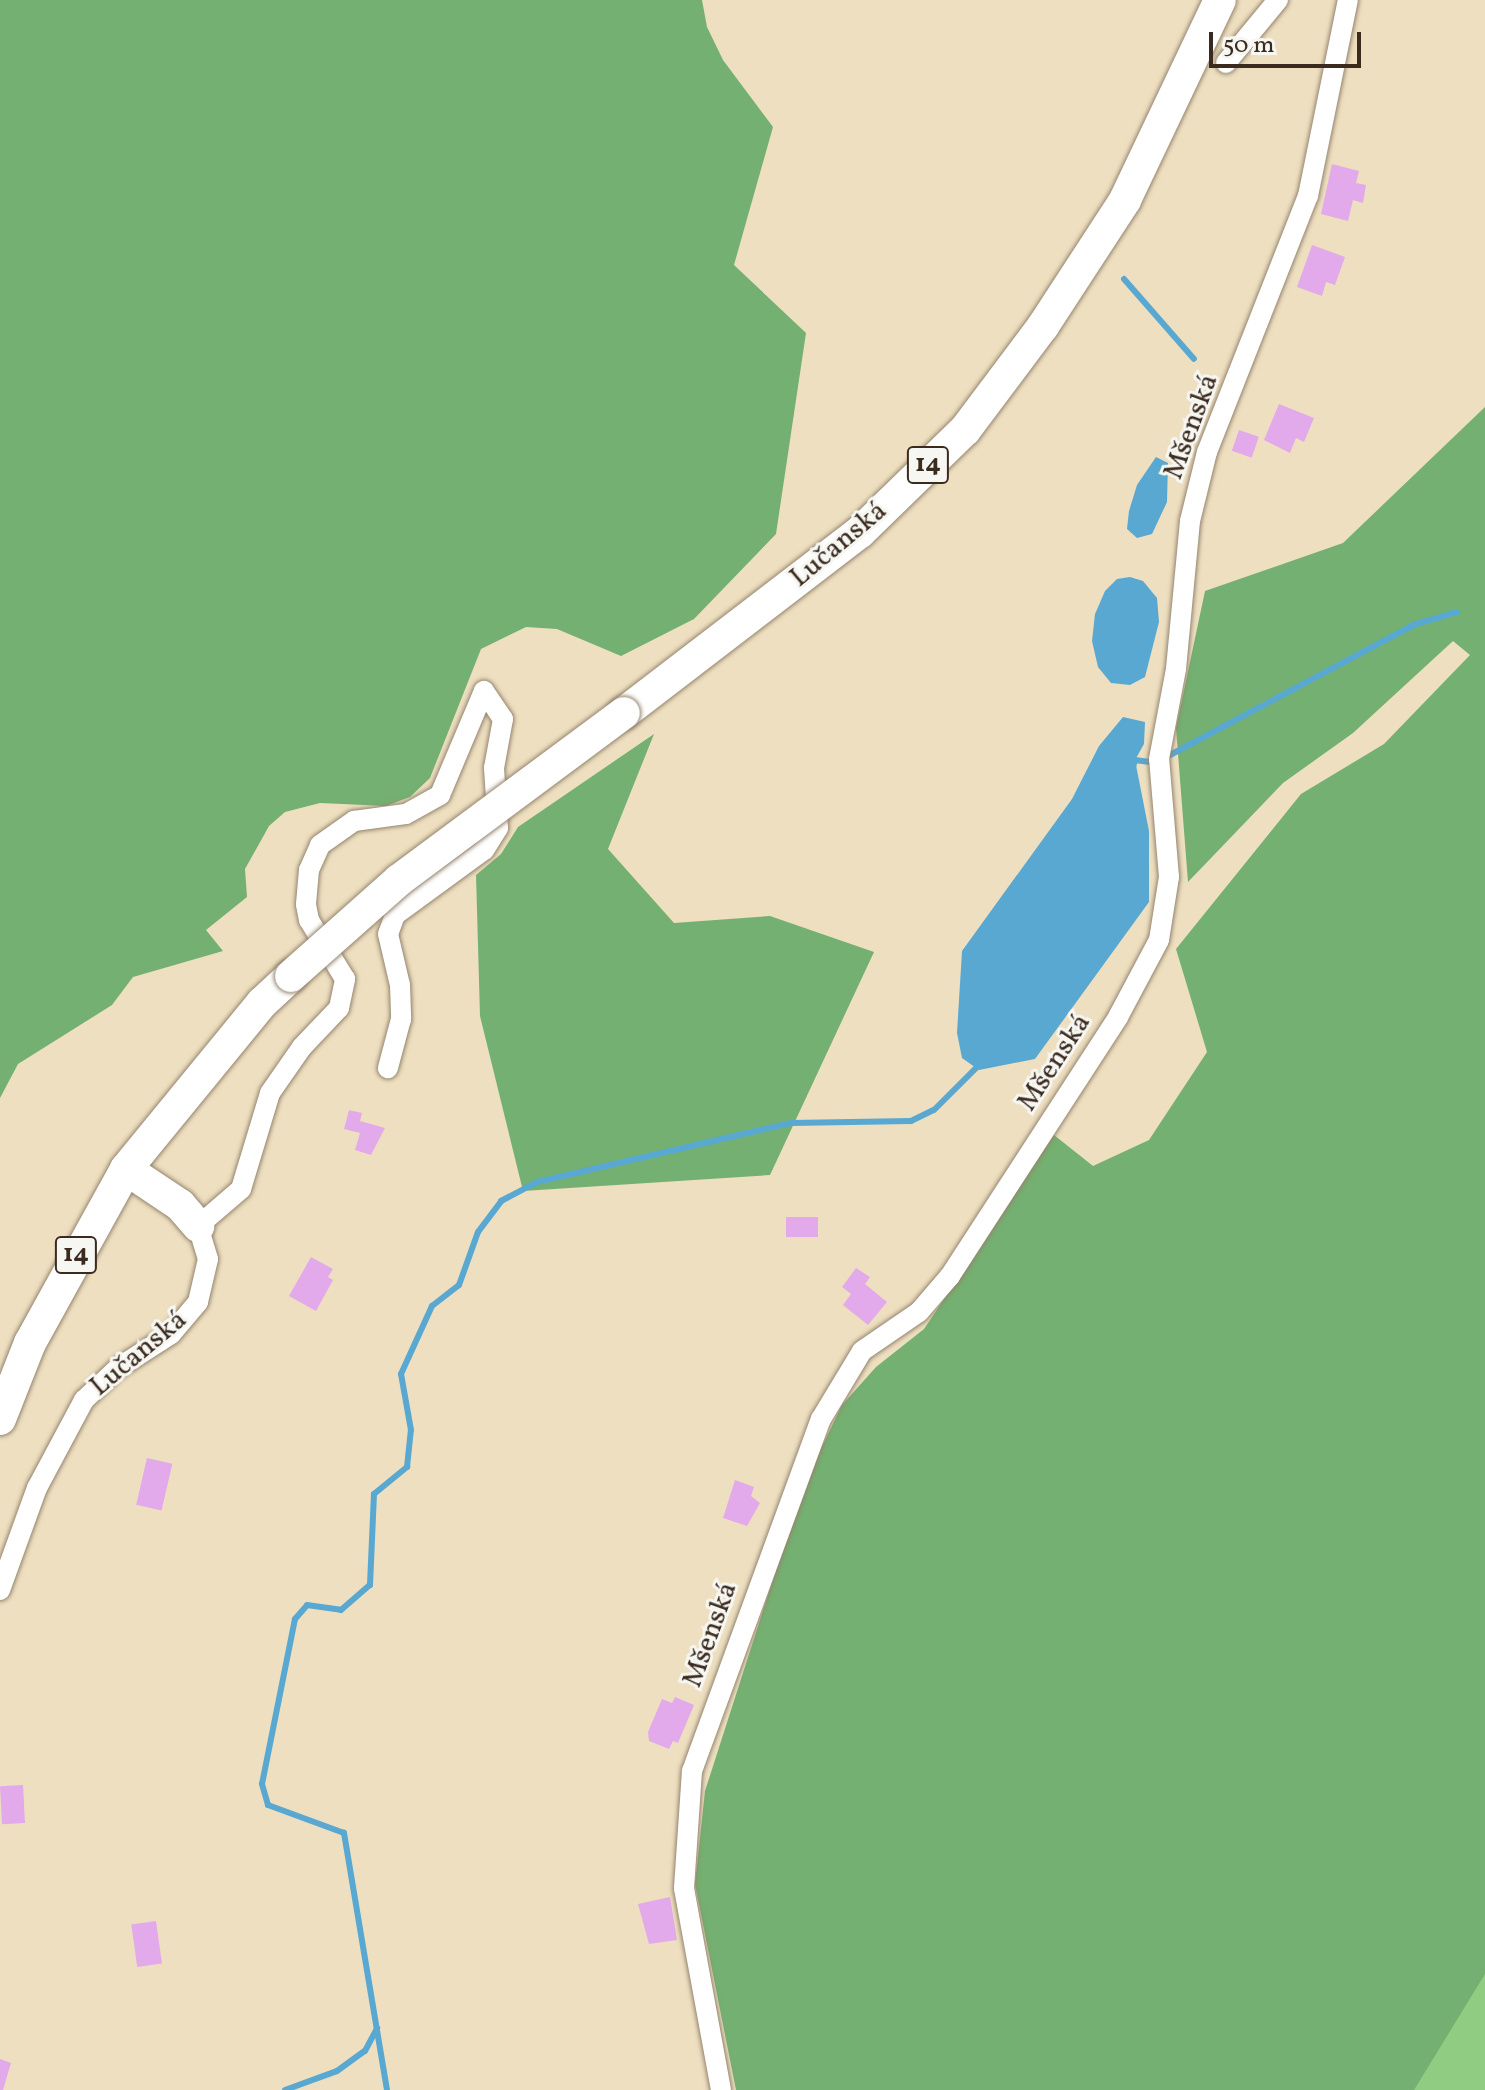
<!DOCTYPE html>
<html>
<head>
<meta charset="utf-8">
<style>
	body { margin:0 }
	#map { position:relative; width:1485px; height:2090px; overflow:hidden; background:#eedfc0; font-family:Vollkorn,serif }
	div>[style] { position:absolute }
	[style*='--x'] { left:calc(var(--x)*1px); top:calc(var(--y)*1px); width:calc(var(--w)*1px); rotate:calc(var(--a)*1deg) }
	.green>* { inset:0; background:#90cd83 }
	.forest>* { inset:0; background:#74b071 }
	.water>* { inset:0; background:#58a8d2 }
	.stream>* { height:6px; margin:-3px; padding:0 3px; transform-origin:3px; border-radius:3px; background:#58a8d2 }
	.building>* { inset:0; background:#e2aaea; transform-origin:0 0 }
	.roads { filter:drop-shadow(0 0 2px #94846f) drop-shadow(0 0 2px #94846f) }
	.street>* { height:20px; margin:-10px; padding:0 10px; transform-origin:10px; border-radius:10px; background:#fff }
	.primary>* { height:32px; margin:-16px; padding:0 16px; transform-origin:16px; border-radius:16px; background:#fff }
	.bridges { filter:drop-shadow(0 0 2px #94846f) drop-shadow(0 0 2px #94846f) }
	.primary-bridge>* { height:32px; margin:-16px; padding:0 16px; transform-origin:16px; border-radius:16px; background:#fff }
	span { translate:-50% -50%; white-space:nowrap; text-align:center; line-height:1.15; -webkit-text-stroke:6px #f6f6f2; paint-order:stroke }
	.shield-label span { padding:2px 6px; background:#f6f6f2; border:2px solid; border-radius:6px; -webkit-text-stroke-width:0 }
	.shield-label { font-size:26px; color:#3b2a1e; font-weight:700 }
	.street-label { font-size:28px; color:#3b2a1e }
	.scale { position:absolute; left:1209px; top:32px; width:152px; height:36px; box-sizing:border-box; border:4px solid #3b2a1e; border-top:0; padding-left:10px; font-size:24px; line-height:28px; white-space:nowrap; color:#3b2a1e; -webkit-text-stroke:6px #f6f6f2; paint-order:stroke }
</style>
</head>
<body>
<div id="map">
	<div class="green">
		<div style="clip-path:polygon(1485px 1931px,1485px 2090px,1366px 2090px)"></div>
	</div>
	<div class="forest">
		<div style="clip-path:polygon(0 0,702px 0,707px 27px,723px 60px,773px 127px,734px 265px,806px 333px,776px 534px,694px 619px,621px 656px,557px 629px,526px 627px,481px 649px,430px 778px,410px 797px,386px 806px,320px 803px,285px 812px,269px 826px,245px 869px,247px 897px,206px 930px,223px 951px,133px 977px,112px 1005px,18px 1064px,0 1098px)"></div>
		<div style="clip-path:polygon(1485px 407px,1485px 1974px,1414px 2090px,736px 2090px,695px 1884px,705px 1791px,803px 1486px,842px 1405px,876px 1367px,924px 1329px,1054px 1135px,1093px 1166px,1149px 1140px,1207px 1052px,1176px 949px,1301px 794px,1384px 744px,1470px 655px,1453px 641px,1353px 733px,1283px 783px,1188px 882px,1176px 728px,1205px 591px,1343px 543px)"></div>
		<div style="clip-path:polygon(654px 734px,608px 849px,674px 923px,770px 916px,874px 952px,770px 1175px,523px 1191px,480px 1016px,476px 875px,501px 854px,518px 827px)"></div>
	</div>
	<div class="water">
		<div style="clip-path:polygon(1156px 457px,1168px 463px,1167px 502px,1152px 534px,1137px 538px,1127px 529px,1129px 511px,1137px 485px)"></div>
		<div style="clip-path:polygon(1130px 577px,1143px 581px,1157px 598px,1159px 622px,1145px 677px,1130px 685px,1111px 683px,1098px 667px,1092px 641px,1095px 614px,1105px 591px,1117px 579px)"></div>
		<div style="clip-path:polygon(1123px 717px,1145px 722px,1144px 744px,1135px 760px,1149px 831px,1149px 902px,1035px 1059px,979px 1070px,962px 1058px,957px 1033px,962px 951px,1072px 799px,1099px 746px)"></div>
	</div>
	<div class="stream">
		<div style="--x:1124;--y:279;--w:106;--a:48.8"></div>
		<div style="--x:1170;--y:755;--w:276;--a:-28.1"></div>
		<div style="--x:1413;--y:625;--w:46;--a:-16.5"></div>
		<div style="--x:1133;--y:767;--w:7;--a:-74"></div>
		<div style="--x:1135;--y:760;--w:15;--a:8"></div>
		<div style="--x:285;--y:2090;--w:55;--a:-20.1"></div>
		<div style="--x:337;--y:2071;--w:34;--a:-36"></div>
		<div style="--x:365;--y:2051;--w:26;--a:-62"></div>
		<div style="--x:387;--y:2090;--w:261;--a:-99.5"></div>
		<div style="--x:344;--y:1833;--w:81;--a:-159.8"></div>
		<div style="--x:268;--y:1805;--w:22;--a:-106"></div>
		<div style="--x:262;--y:1784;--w:168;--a:-78.7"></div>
		<div style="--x:295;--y:1619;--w:18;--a:-49"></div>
		<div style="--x:307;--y:1605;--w:34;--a:8"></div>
		<div style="--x:341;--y:1610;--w:38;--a:-41"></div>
		<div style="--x:370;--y:1585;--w:91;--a:-87.5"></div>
		<div style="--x:374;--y:1494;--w:43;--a:-39.3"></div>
		<div style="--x:407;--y:1467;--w:37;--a:-84"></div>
		<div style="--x:411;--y:1430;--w:57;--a:-100.1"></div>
		<div style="--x:401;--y:1374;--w:75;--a:-65.5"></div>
		<div style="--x:432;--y:1306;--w:34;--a:-38"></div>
		<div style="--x:459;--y:1285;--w:56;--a:-70.3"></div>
		<div style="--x:478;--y:1232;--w:39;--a:-53"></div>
		<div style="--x:501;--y:1201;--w:41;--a:-27.8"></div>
		<div style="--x:537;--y:1182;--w:261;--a:-13.1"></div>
		<div style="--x:791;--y:1123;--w:120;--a:-1"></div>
		<div style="--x:911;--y:1121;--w:25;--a:-26"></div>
		<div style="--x:934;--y:1110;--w:66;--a:-45"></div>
	</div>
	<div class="building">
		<div style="clip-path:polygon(1332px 164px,1359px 171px,1356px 183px,1366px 185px,1363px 203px,1353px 200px,1348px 221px,1321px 214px)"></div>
		<div style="clip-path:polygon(1312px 245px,1345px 257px,1335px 285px,1326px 282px,1322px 296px,1297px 287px)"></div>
		<div style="clip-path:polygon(1279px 404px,1314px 418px,1304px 442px,1296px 438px,1290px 453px,1264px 440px)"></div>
		<div style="left:1239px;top:430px;width:21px;height:22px;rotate:19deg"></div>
		<div style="clip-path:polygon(349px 1110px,362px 1113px,360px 1121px,385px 1128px,371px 1155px,355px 1150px,360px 1133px,344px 1129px)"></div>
		<div style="left:786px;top:1217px;width:32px;height:20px"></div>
		<div style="clip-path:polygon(311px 1257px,333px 1269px,328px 1277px,333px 1280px,316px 1311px,289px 1296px)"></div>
		<div style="clip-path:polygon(856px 1268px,870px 1277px,865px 1284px,887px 1302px,868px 1325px,843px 1305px,851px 1294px,842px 1287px)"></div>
		<div style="left:147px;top:1458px;width:26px;height:48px;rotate:13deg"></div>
		<div style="clip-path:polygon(735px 1480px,754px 1487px,751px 1496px,760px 1503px,747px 1526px,723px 1518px)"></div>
		<div style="clip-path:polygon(675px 1697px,694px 1705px,678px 1743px,673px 1741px,669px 1749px,649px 1741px,648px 1732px,662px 1699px,672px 1703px)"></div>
		<div style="left:23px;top:1785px;width:38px;height:23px;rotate:87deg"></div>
		<div style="clip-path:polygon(670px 1897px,677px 1940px,649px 1944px,638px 1904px)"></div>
		<div style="left:156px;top:1921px;width:43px;height:25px;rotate:82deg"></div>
		<div style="clip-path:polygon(0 2059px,11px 2063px,3px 2090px,0 2090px)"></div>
	</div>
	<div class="roads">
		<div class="street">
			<div style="--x:1226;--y:63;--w:82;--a:-50.5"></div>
			<div style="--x:0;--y:1590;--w:109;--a:-70.1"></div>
			<div style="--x:37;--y:1488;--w:100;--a:-61.9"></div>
			<div style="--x:84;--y:1400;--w:47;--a:-43.3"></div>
			<div style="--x:118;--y:1368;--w:63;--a:-32.7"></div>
			<div style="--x:171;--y:1334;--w:42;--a:-49.8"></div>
			<div style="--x:198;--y:1302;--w:44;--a:-76.9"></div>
			<div style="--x:208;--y:1259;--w:34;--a:-107"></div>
			<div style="--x:198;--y:1226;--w:57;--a:-40.7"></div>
			<div style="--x:241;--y:1189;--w:100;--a:-73.2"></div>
			<div style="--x:270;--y:1093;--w:56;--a:-55.2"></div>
			<div style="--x:302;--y:1047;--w:54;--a:-46.5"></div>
			<div style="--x:339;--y:1008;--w:30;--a:-78"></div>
			<div style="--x:345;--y:979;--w:69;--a:-121.4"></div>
			<div style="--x:309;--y:920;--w:16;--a:-101"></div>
			<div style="--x:306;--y:904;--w:34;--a:-85"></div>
			<div style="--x:309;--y:870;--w:27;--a:-66"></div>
			<div style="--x:320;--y:845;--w:42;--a:-35.2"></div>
			<div style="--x:354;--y:821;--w:52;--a:-7.7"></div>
			<div style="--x:406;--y:814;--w:39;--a:-29"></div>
			<div style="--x:440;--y:795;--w:113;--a:-67.1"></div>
			<div style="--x:484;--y:691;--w:34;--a:56"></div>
			<div style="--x:503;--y:719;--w:50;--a:100.4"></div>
			<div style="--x:494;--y:768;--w:60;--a:86.2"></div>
			<div style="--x:498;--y:828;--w:26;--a:122"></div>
			<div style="--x:484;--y:850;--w:110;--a:143.9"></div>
			<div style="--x:395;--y:915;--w:20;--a:110"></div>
			<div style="--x:388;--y:934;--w:52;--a:76.8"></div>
			<div style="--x:400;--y:985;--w:34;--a:88"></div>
			<div style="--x:401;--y:1019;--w:51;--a:104.9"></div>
			<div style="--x:721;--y:2090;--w:205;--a:-100.4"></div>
			<div style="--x:684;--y:1888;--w:117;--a:-86.1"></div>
			<div style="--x:692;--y:1771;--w:375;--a:-69.9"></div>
			<div style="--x:821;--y:1419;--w:79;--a:-58.9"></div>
			<div style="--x:862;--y:1351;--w:69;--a:-34.4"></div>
			<div style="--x:919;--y:1312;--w:48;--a:-49.3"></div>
			<div style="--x:950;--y:1276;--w:309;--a:-57"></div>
			<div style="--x:1118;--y:1017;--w:87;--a:-62"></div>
			<div style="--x:1159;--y:940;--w:64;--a:-81"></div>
			<div style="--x:1169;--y:877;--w:118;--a:-94.8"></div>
			<div style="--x:1159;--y:759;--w:92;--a:-79.3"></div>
			<div style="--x:1176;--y:669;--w:149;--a:-84.6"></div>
			<div style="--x:1190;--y:521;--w:71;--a:-76.2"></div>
			<div style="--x:1207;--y:452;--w:275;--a:-68.5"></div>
			<div style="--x:1308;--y:196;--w:200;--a:-78.5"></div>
		</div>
		<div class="primary">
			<div style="--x:624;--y:713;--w:297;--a:-37.5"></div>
			<div style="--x:860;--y:532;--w:146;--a:-44.2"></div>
			<div style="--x:965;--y:430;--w:130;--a:-53.1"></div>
			<div style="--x:1043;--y:326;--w:150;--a:-56.9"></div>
			<div style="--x:1125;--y:200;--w:221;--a:-64.6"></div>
			<div style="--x:126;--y:1169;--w:65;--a:33.7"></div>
			<div style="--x:180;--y:1205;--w:28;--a:49"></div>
			<div style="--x:0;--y:1419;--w:82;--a:-68.5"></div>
			<div style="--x:30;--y:1343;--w:199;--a:-61.1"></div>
			<div style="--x:126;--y:1169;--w:215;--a:-50.7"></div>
			<div style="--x:262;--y:1003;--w:40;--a:-43"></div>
		</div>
	</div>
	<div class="bridges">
		<div class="primary-bridge">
			<div style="--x:291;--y:976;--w:144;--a:-41.6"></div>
			<div style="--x:399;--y:880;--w:280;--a:-36.6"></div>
		</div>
	</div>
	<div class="shield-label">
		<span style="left:928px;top:465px">14</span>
		<span style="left:76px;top:1255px">14</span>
	</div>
	<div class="street-label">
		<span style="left:1192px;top:427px;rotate:-70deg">Mšenská</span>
		<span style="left:839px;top:545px;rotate:-40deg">Lučanská</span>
		<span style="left:1055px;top:1063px;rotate:-57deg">Mšenská</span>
		<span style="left:139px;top:1354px;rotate:-40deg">Lučanská</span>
		<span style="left:711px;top:1635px;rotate:-70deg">Mšenská</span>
	</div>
	<div class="scale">50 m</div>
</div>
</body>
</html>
